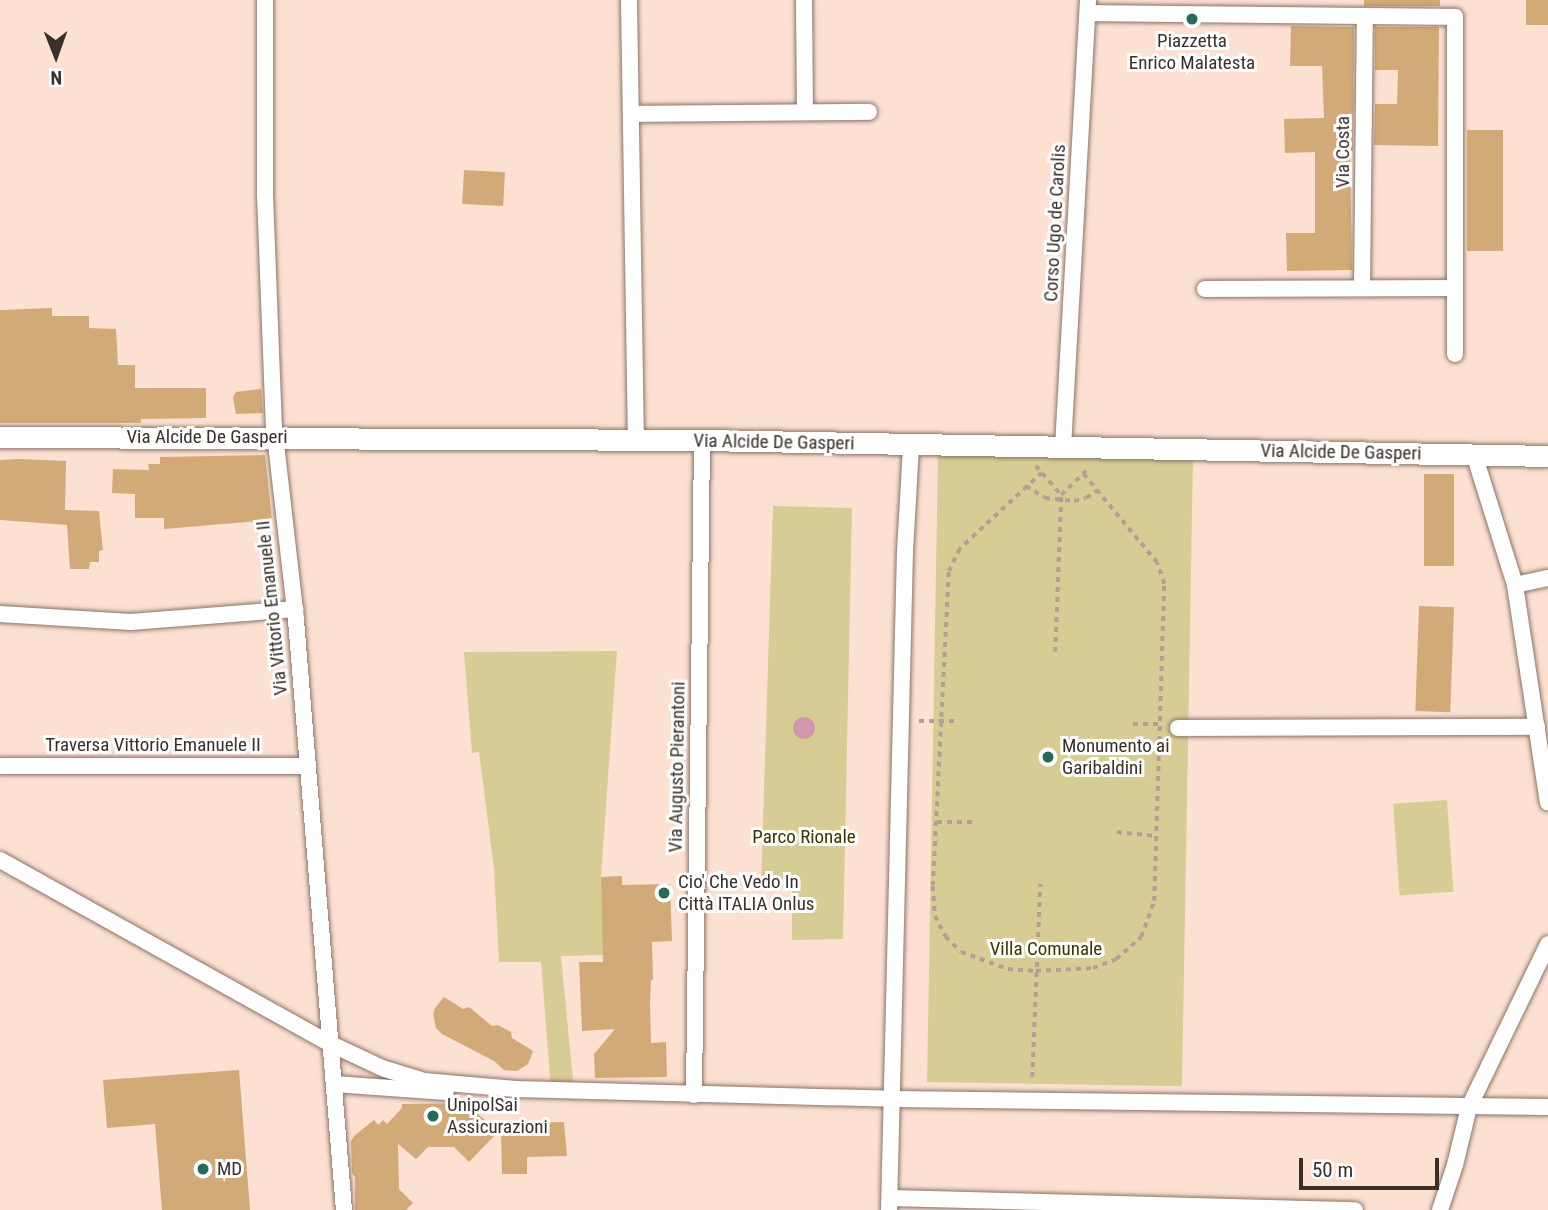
<!DOCTYPE html>
<html>
<head>
<meta charset="utf-8">
<style>
	body { margin:0 }
	#map { position:relative; width:1548px; height:1210px; overflow:hidden; background:#fce0d2; font-family:"Roboto Condensed",sans-serif }
	div>[style] { position:absolute }
	[style*='--x'] { left:calc(var(--x)*1px); top:calc(var(--y)*1px); width:calc(var(--w)*1px); rotate:calc(var(--a)*1deg) }
	.green>* { inset:0; background:#d7cd94; transform-origin:0 0 }
	.water>* { inset:0; background:#d495ac }
	.round { border-radius:50% }
	.building>* { inset:0; background:#d1aa77; transform-origin:0 0 }
	.path>* { height:3.5px; margin-top:-1.75px; transform-origin:0; background:repeating-linear-gradient(90deg,#b59f94 0 5px,transparent 0 10px) }
	.roads { filter:drop-shadow(0 0 2px #8b7367) drop-shadow(0 0 2px #8b7367) }
	.street>* { height:16px; margin:-8px; padding:0 8px; transform-origin:8px; border-radius:8px; background:#fff }
	.secondary>* { height:21px; margin:-10.5px; padding:0 10.5px; transform-origin:10.5px; border-radius:10.5px; background:#fff }
	.dots>* { width:19px; height:19px; translate:-50% -50%; box-sizing:border-box; border:4px solid #fff; border-radius:50% }
	span { translate:-50% -50%; white-space:nowrap; text-align:center; line-height:1.15; -webkit-text-stroke:6px #fff; paint-order:stroke }
	.poi-label { font-size:19px; color:#3a302a }
	.left { translate:0 -50%; text-align:left }
	.street-label { font-size:19px; color:#3a302a }
	.park-label { font-size:19px; color:#3d3401 }
	.north { position:absolute; left:21px; top:21px; width:70px; height:70px; -webkit-text-stroke:5px #fff; paint-order:stroke; rotate:179deg; font-size:19px; font-weight:700; line-height:28px; text-align:center; color:#3a302a }
	.north::after { content:''; display:block; margin:auto; width:24px; height:32px; background:#3a302a; clip-path:polygon(50% 0,100% 100%,50% 72%,0 100%) }
	.scale { position:absolute; left:1299px; top:1158px; width:140px; height:32px; box-sizing:border-box; border:4px solid #3a302a; border-top:0; padding-left:9px; font-size:21px; line-height:24px; white-space:nowrap; color:#3a302a; -webkit-text-stroke:5px #fff; paint-order:stroke }
</style>
</head>
<body>
<div id="map">
	<div class="green">
		<div style="left:938px;top:454px;width:255px;height:628px;rotate:1deg"></div>
		<div style="clip-path:polygon(773px 506px,852px 508px,843px 939px,792px 940px,792px 887px,761px 886px)"></div>
		<div style="clip-path:polygon(617px 651px,601px 877px,604px 955px,561px 956px,574px 1091px,551px 1090px,541px 962px,499px 962px,494px 869px,479px 752px,472px 753px,464px 652px)"></div>
		<div style="left:1447px;top:800px;width:92px;height:54px;rotate:86deg"></div>
	</div>
	<div class="water">
		<div class="round" style="left:793px;top:717px;width:22px;height:22px"></div>
	</div>
	<div class="building">
		<div style="left:1364px;top:0;width:76px;height:6px"></div>
		<div style="left:1526px;top:0;width:22px;height:25px"></div>
		<div style="clip-path:polygon(1291px 26px,1354px 27px,1353px 151px,1350px 151px,1352px 270px,1287px 271px,1286px 233px,1315px 233px,1315px 152px,1285px 153px,1284px 119px,1324px 118px,1322px 66px,1290px 66px)"></div>
		<div style="clip-path:polygon(1375px 27px,1439px 27px,1438px 146px,1374px 145px,1375px 104px,1397px 104px,1398px 70px,1375px 70px)"></div>
		<div style="left:1467px;top:130px;width:36px;height:121px"></div>
		<div style="left:464px;top:170px;width:41px;height:34px;rotate:3deg"></div>
		<div style="clip-path:polygon(52px 308px,52px 316px,89px 316px,89px 328px,116px 329px,118px 365px,135px 365px,135px 388px,206px 388px,206px 418px,141px 419px,141px 423px,0 423px,0 310px)"></div>
		<div style="clip-path:polygon(261px 389px,263px 413px,236px 414px,233px 397px,236px 392px)"></div>
		<div style="clip-path:polygon(265px 455px,272px 520px,164px 529px,164px 518px,135px 518px,135px 494px,112px 493px,113px 469px,149px 470px,148px 464px,160px 464px,160px 457px)"></div>
		<div style="clip-path:polygon(19px 459px,66px 461px,65px 510px,99px 511px,103px 550px,99px 551px,99px 562px,90px 562px,89px 569px,70px 569px,67px 525px,0 520px,0 460px)"></div>
		<div style="left:1424px;top:474px;width:30px;height:92px"></div>
		<div style="left:1419px;top:606px;width:35px;height:105px;rotate:2deg"></div>
		<div style="clip-path:polygon(622px 876px,622px 885px,670px 884px,672px 941px,652px 942px,653px 980px,651px 980px,650px 1002px,651px 1043px,666px 1042px,667px 1077px,595px 1078px,594px 1054px,615px 1029px,582px 1031px,579px 962px,603px 962px,601px 877px)"></div>
		<div style="clip-path:polygon(444px 997px,463px 1009px,469px 1007px,492px 1026px,498px 1025px,511px 1032px,512px 1038px,533px 1051px,528px 1064px,517px 1071px,504px 1070px,494px 1061px,442px 1034px,436px 1028px,433px 1014px,435px 1008px)"></div>
		<div style="clip-path:polygon(239px 1070px,250px 1210px,162px 1210px,155px 1124px,107px 1128px,103px 1080px)"></div>
		<div style="clip-path:polygon(479px 1103px,479px 1115px,499px 1131px,469px 1162px,454px 1147px,428px 1147px,416px 1159px,398px 1144px,399px 1189px,413px 1203px,406px 1210px,355px 1210px,355px 1177px,352px 1173px,351px 1141px,354px 1136px,374px 1120px,378px 1125px,383px 1120px,387px 1124px,402px 1108px,402px 1104px)"></div>
		<div style="clip-path:polygon(564px 1122px,567px 1156px,527px 1157px,527px 1174px,502px 1174px,501px 1132px,525px 1132px,525px 1123px)"></div>
	</div>
	<div class="path">
		<div style="--x:1036;--y:466;--w:38;--a:49"></div>
		<div style="--x:1061;--y:495;--w:40;--a:-44"></div>
		<div style="--x:1042;--y:473;--w:112;--a:137.2"></div>
		<div style="--x:960;--y:549;--w:25;--a:116"></div>
		<div style="--x:949;--y:572;--w:314;--a:92.9"></div>
		<div style="--x:933;--y:886;--w:30;--a:86"></div>
		<div style="--x:935;--y:916;--w:24;--a:62"></div>
		<div style="--x:946;--y:937;--w:21;--a:45"></div>
		<div style="--x:961;--y:952;--w:50;--a:19.9"></div>
		<div style="--x:1008;--y:969;--w:28;--a:4"></div>
		<div style="--x:1036;--y:971;--w:57;--a:-3"></div>
		<div style="--x:1093;--y:968;--w:25;--a:-21"></div>
		<div style="--x:1116;--y:959;--w:33;--a:-41"></div>
		<div style="--x:1141;--y:937;--w:38;--a:-70"></div>
		<div style="--x:1154;--y:901;--w:317;--a:-88.2"></div>
		<div style="--x:1164;--y:584;--w:22;--a:-108"></div>
		<div style="--x:1157;--y:563;--w:116;--a:-129.7"></div>
		<div style="--x:1026;--y:486;--w:22;--a:32"></div>
		<div style="--x:1045;--y:498;--w:29;--a:6"></div>
		<div style="--x:1074;--y:501;--w:12;--a:-14"></div>
		<div style="--x:1086;--y:498;--w:14;--a:-34"></div>
		<div style="--x:1055;--y:652;--w:157;--a:-87.8"></div>
		<div style="--x:919;--y:721;--w:39;--a:0"></div>
		<div style="--x:1133;--y:724;--w:26;--a:0"></div>
		<div style="--x:937;--y:822;--w:39;--a:0"></div>
		<div style="--x:1117;--y:832;--w:39;--a:6"></div>
		<div style="--x:1032;--y:1077;--w:193;--a:-87.6"></div>
	</div>
	<div class="roads">
		<div class="street">
			<div style="--x:265;--y:0;--w:195;--a:90"></div>
			<div style="--x:265;--y:195;--w:231;--a:87.8"></div>
			<div style="--x:274;--y:426;--w:195;--a:83.5"></div>
			<div style="--x:296;--y:620;--w:592;--a:85.35"></div>
			<div style="--x:629;--y:0;--w:440;--a:89.1"></div>
			<div style="--x:804;--y:0;--w:111;--a:89.5"></div>
			<div style="--x:1088;--y:13;--w:367;--a:0.6"></div>
			<div style="--x:1455;--y:17;--w:337;--a:90"></div>
			<div style="--x:631;--y:114;--w:238;--a:-0.5"></div>
			<div style="--x:1362;--y:288;--w:271;--a:-89.4"></div>
			<div style="--x:1205;--y:289;--w:250;--a:-0.2"></div>
			<div style="--x:1063;--y:447;--w:448;--a:-86.8"></div>
			<div style="--x:1474;--y:454;--w:137;--a:72.6"></div>
			<div style="--x:1515;--y:585;--w:220;--a:81.4"></div>
			<div style="--x:1515;--y:585;--w:34;--a:-12"></div>
			<div style="--x:0;--y:614;--w:131;--a:3.5"></div>
			<div style="--x:131;--y:622;--w:165;--a:-4.5"></div>
			<div style="--x:1178;--y:728;--w:359;--a:-0.2"></div>
			<div style="--x:0;--y:766;--w:307;--a:0"></div>
			<div style="--x:0;--y:860;--w:379;--a:29.1"></div>
			<div style="--x:331;--y:1044;--w:56;--a:25.2"></div>
			<div style="--x:382;--y:1068;--w:44;--a:17.2"></div>
			<div style="--x:424;--y:1081;--w:92;--a:5"></div>
			<div style="--x:516;--y:1089;--w:377;--a:1.5"></div>
			<div style="--x:893;--y:1099;--w:655;--a:0.7"></div>
			<div style="--x:334;--y:1084;--w:112;--a:4.1"></div>
			<div style="--x:694;--y:1095;--w:655;--a:-89.3"></div>
			<div style="--x:890;--y:1198;--w:465;--a:1.5"></div>
			<div style="--x:889;--y:1210;--w:659;--a:-88.61"></div>
			<div style="--x:905;--y:551;--w:105;--a:-86.7"></div>
			<div style="--x:1440;--y:1210;--w:47;--a:-71.6"></div>
			<div style="--x:1455;--y:1165;--w:60;--a:-76.4"></div>
			<div style="--x:1469;--y:1107;--w:181;--a:-64.1"></div>
		</div>
		<div class="secondary">
			<div style="--x:0;--y:437;--w:702;--a:0.24"></div>
			<div style="--x:702;--y:440;--w:846;--a:1.08"></div>
		</div>
	</div>
	<div class="dots">
		<div style="left:1192px;top:19px;background:#266a5b"></div>
		<div style="left:1048px;top:757px;background:#266a5b"></div>
		<div style="left:664px;top:893px;background:#266a5b"></div>
		<div style="left:433px;top:1116px;background:#266a5b"></div>
		<div style="left:203px;top:1169px;background:#266a5b"></div>
	</div>
	<div class="poi-label">
		<span style="left:1192px;top:52px">Piazzetta<br>Enrico Malatesta</span>
		<span class="left" style="left:1062px;top:757px">Monumento ai<br>Garibaldini</span>
		<span class="left" style="left:678px;top:893px">Cio' Che Vedo In<br>Città ITALIA Onlus</span>
		<span class="left" style="left:447px;top:1116px">UnipolSai<br>Assicurazioni</span>
		<span class="left" style="left:217px;top:1169px">MD</span>
	</div>
	<div class="street-label">
		<span style="left:1343px;top:152px;rotate:-90deg">Via Costa</span>
		<span style="left:1055px;top:223px;rotate:-87deg">Corso Ugo de Carolis</span>
		<span style="left:207px;top:437px">Via Alcide De Gasperi</span>
		<span style="left:774px;top:442px;rotate:1deg">Via Alcide De Gasperi</span>
		<span style="left:1341px;top:452px;rotate:1deg">Via Alcide De Gasperi</span>
		<span style="left:272px;top:608px;rotate:-96deg">Via Vittorio Emanuele II</span>
		<span style="left:153px;top:745px">Traversa Vittorio Emanuele II</span>
		<span style="left:677px;top:767px;rotate:-89deg">Via Augusto Pierantoni</span>
	</div>
	<div class="park-label">
		<span style="left:804px;top:837px">Parco Rionale</span>
		<span style="left:1046px;top:949px">Villa Comunale</span>
	</div>
	<div class="north">N</div>
	<div class="scale">50 m</div>
</div>
</body>
</html>
